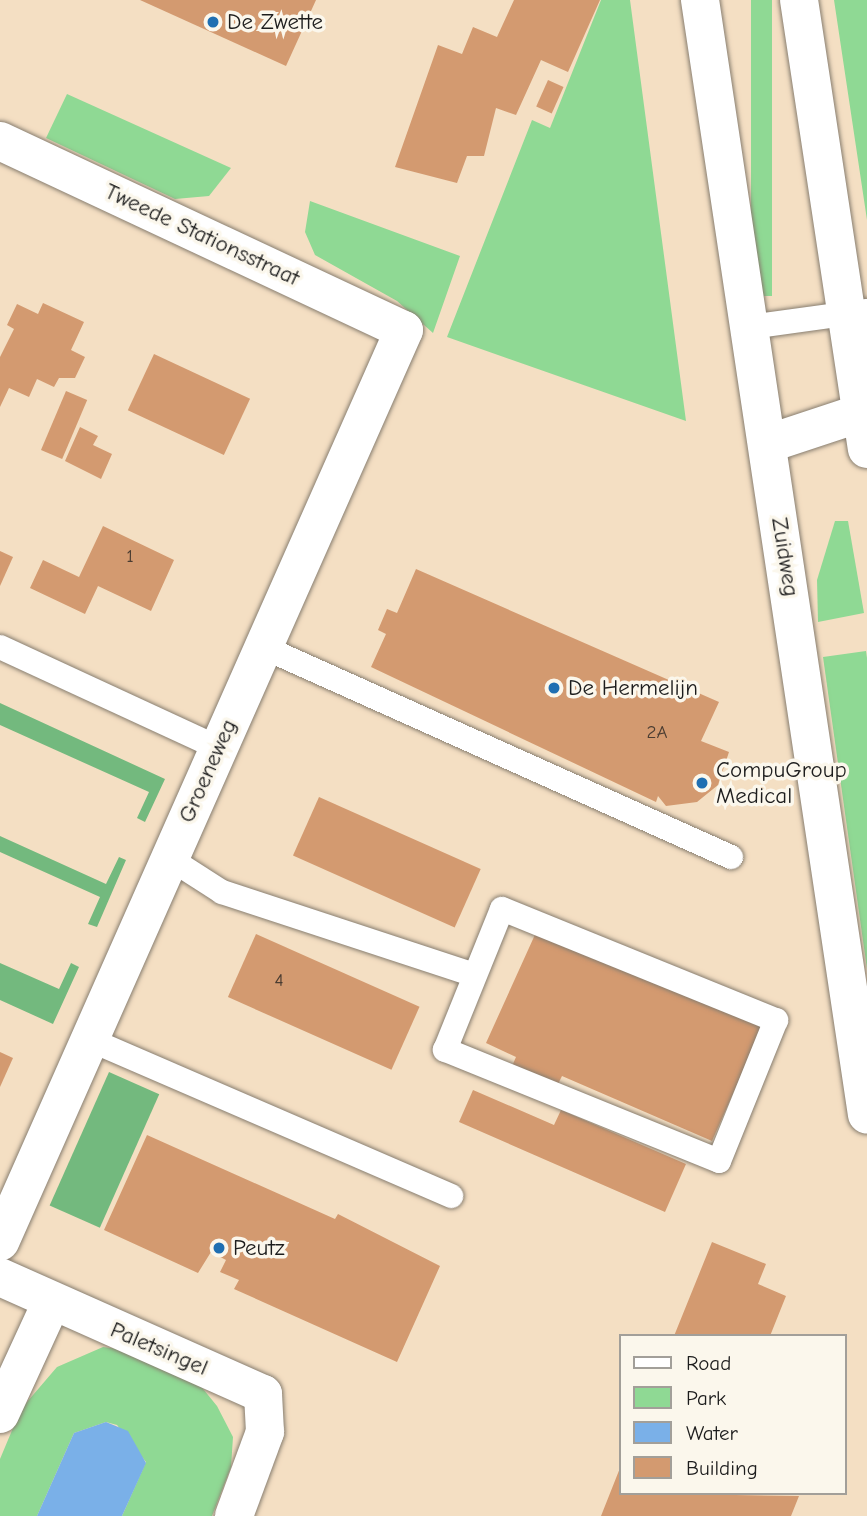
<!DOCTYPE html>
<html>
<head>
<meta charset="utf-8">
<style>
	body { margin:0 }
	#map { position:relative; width:867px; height:1516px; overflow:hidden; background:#f4dfc3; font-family:"Comic Neue",sans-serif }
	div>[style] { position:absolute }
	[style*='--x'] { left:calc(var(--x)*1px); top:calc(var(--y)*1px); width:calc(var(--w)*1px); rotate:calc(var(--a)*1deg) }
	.green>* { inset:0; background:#8fd994; transform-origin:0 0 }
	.forest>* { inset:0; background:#73b97e; transform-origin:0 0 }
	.water>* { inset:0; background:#7ab0e8 }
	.building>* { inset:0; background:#d39a70; transform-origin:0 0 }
	.roads { filter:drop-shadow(0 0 2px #887e70) drop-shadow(0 0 2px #887e70) }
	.lane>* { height:24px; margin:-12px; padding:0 12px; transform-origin:12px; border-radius:12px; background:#fff }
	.street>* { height:38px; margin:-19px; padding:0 19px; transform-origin:19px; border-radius:19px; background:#fff }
	.secondary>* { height:38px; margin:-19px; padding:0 19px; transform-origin:19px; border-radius:19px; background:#fff }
	.primary>* { height:38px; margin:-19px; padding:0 19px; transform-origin:19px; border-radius:19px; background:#fff }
	.dots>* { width:19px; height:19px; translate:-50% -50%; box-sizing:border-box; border:4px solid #fbf7ec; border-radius:50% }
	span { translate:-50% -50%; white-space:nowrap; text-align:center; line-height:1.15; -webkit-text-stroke:7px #fbf7ec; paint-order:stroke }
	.number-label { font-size:19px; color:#4a3c31 }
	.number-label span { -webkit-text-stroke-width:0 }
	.poi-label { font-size:23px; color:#1c1c1c }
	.left { translate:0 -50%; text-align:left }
	.street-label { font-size:23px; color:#1c1c1c }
	.legend { position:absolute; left:619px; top:1334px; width:228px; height:161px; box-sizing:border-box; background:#fbf7ec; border:2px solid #a29f99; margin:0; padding:9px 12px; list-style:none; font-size:21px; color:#1c1c1c }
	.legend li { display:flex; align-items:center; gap:14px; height:35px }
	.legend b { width:35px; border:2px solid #a29f99 }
</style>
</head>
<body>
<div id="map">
	<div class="green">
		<div style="clip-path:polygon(601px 0,630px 0,686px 421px,447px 337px,532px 120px,550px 128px)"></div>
		<div style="left:751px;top:0;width:21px;height:296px"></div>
		<div style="clip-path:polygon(834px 0,867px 0,867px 221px,867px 220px)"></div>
		<div style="clip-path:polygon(67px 94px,231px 168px,209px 196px,175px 199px,46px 138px)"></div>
		<div style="clip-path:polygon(310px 201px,460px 256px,433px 333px,397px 301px,315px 255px,305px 232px)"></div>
		<div style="clip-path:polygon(835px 521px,848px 521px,864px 613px,818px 622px,817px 580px)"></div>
		<div style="clip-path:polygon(866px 651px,867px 658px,867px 969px,823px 657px)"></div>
		<div style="clip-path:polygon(103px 1347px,126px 1350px,195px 1379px,217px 1406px,233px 1437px,231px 1467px,212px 1516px,122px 1516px,146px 1462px,117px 1425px,106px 1422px,74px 1433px,37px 1516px,0 1516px,0 1459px,21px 1409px,57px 1367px)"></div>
	</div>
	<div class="forest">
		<div style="clip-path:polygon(0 703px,165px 779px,145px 822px,137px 818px,149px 792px,0 725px)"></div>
		<div style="clip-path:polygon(0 836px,106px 884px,119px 857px,126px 860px,97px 927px,88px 924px,100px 897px,0 852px)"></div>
		<div style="clip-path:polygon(0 963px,59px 989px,71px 963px,79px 967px,53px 1024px,0 1000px)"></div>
		<div style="left:109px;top:1072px;width:55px;height:146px;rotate:24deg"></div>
	</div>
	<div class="water">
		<div style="clip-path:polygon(106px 1422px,128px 1431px,146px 1463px,122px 1516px,37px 1516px,74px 1433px)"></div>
	</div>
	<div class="building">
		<div style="clip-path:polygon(140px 0,316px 0,286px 66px)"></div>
		<div style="clip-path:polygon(514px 0,600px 0,568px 72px,541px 60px,516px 115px,496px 108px,484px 156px,467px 156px,457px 183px,395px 167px,438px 45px,462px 54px,473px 27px,497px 37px)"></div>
		<div style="left:548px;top:80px;width:17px;height:29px;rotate:24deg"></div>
		<div style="clip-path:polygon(43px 303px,84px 322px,71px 350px,85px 357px,75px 378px,59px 378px,54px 387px,37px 379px,29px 397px,9px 388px,0 407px,0 357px,14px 329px,7px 325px,17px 304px,38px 314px)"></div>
		<div style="left:154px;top:354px;width:106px;height:62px;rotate:25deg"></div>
		<div style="left:66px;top:391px;width:23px;height:64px;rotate:23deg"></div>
		<div style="clip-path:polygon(80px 427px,98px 436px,93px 445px,112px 454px,101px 479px,65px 461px)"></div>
		<div style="clip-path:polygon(103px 526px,174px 560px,151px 611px,98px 586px,85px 614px,30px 588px,43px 560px,79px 577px)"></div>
		<div style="clip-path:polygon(0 551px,13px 557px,0 586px)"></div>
		<div style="clip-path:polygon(416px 569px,719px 702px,701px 741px,729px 752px,718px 785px,697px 802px,666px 806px,658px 796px,656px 802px,371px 667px,386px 634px,378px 630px,387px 609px,397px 613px)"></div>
		<div style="left:319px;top:797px;width:177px;height:64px;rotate:24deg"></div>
		<div style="clip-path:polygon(538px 928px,763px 1026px,712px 1141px,562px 1076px,554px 1092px,509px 1073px,516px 1057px,486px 1043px)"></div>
		<div style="left:256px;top:934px;width:179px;height:69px;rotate:24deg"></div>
		<div style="clip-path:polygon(0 1052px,13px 1058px,0 1087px)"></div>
		<div style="clip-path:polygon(473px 1090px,554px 1125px,561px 1110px,686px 1164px,665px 1212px,459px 1122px)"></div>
		<div style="clip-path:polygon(147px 1135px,335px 1219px,338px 1214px,440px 1266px,397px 1362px,234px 1289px,239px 1280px,220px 1272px,226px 1260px,211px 1252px,198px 1273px,104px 1230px)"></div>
		<div style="clip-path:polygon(712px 1242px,766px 1264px,758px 1284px,786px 1296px,770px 1336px,674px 1336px)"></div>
		<div style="clip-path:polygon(620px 1468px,620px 1493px,799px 1496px,791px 1516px,601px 1516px)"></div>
	</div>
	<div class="roads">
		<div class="lane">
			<div style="--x:750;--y:327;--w:118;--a:-7.8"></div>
			<div style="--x:0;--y:647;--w:241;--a:24.8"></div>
			<div style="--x:263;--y:647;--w:513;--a:24.17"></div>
			<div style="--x:169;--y:858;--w:63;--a:32.7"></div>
			<div style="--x:222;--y:892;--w:263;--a:18.2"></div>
			<div style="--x:502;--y:909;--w:296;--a:22.1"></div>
			<div style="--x:776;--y:1020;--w:152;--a:112"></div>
			<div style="--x:719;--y:1161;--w:296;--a:-157.9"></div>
			<div style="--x:445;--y:1050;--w:152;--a:-68"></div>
			<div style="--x:86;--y:1038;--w:398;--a:23.4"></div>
		</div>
		<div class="street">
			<div style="--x:0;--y:141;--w:446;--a:25.1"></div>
			<div style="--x:404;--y:330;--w:997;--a:113.89"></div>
		</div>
		<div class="secondary">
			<div style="--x:767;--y:444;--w:105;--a:-18.3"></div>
			<div style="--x:0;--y:1277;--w:288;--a:24"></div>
			<div style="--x:263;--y:1394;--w:38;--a:87"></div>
			<div style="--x:265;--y:1432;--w:90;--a:110.3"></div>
			<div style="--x:0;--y:1414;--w:122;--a:-65.3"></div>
		</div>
		<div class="primary">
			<div style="--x:700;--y:0;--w:1127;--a:81.48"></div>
			<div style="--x:799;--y:0;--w:454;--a:81.4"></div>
		</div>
	</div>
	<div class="dots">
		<div style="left:213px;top:22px;background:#1f6fb2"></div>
		<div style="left:554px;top:688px;background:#1f6fb2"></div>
		<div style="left:702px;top:783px;background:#1f6fb2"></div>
		<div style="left:219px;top:1248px;background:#1f6fb2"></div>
	</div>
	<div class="number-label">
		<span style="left:130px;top:557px">1</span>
		<span style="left:657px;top:733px">2A</span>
		<span style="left:279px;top:981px">4</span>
	</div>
	<div class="poi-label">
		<span class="left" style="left:227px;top:22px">De Zwette</span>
		<span class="left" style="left:568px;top:688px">De Hermelijn</span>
		<span class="left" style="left:716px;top:783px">CompuGroup<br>Medical</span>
		<span class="left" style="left:233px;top:1248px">Peutz</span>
	</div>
	<div class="street-label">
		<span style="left:202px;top:235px;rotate:25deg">Tweede Stationsstraat</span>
		<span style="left:785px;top:557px;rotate:81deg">Zuidweg</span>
		<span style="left:208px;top:771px;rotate:-66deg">Groeneweg</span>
		<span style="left:159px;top:1349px;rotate:23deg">Paletsingel</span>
	</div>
	<ul class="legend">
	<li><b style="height:9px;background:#fff"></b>Road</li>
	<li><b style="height:19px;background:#8fd994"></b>Park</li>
	<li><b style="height:19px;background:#7ab0e8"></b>Water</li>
	<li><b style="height:19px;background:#d39a70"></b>Building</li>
	</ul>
</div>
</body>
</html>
